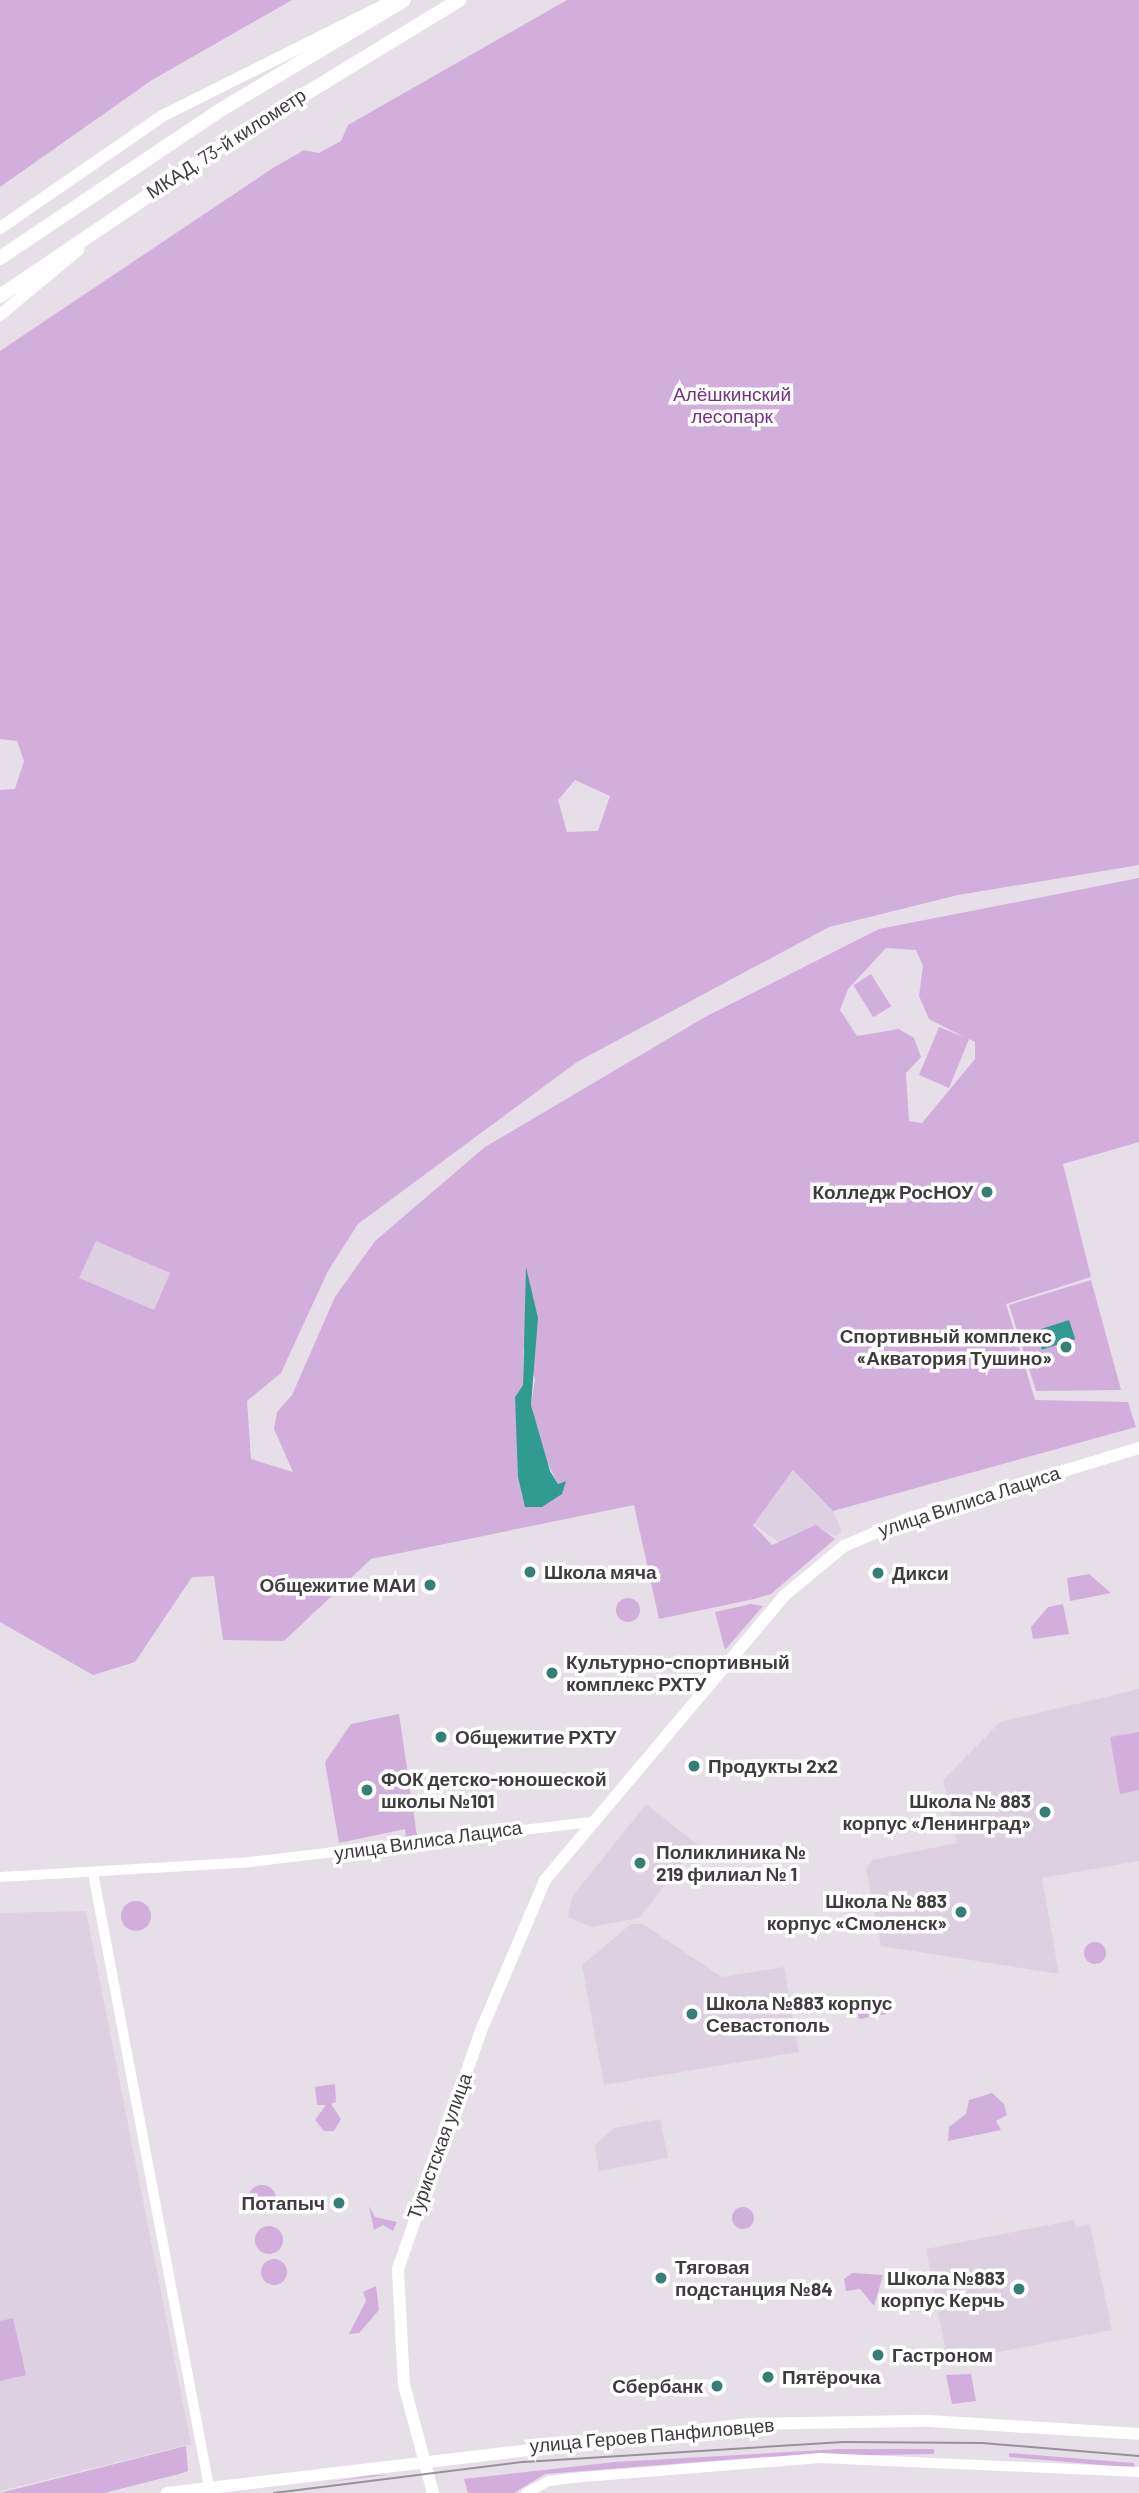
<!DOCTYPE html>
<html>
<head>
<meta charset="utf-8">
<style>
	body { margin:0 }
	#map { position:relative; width:1139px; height:2493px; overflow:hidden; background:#e6dfe8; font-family:Barlow,sans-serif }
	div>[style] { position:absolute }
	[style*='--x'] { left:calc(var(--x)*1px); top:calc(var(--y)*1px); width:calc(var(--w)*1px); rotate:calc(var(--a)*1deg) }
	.built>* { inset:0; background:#ddd1e1; transform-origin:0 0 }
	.green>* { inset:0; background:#d2aedc; transform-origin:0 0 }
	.round { border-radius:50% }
	.water>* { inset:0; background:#329b91; transform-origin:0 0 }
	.minor>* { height:10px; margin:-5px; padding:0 5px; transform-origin:5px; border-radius:5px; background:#fff }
	.major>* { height:12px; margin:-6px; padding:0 6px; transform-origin:6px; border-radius:6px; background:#fff }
	.highway>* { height:14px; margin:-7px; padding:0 7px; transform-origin:7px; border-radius:7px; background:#fff }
	.tram>* { height:2px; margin:-1px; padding:0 1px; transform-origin:1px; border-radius:1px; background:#979298 }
	.dots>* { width:19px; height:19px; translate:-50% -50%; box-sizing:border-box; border:4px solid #fff; border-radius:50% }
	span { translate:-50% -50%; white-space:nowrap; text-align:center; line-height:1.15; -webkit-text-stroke:7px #fff; paint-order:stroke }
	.street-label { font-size:19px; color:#3f3c3f }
	.park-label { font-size:19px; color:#753187 }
	.poi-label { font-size:19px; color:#3f3c3f; font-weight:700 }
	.right { translate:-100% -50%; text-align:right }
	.left { translate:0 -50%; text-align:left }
</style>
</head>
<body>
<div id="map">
	<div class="built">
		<div style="left:96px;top:1240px;width:81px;height:42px;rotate:24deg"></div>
		<div style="clip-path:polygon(795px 1469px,833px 1511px,842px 1532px,835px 1536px,816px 1526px,791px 1551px,752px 1523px)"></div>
		<div style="clip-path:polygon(1139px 1689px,1139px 1861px,1042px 1878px,1059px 1974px,881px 1946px,866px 1869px,872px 1860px,957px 1843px,943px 1780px,1000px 1722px)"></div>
		<div style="clip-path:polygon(646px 1804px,707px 1852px,694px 1866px,684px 1861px,639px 1918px,591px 1927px,568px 1917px,572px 1897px)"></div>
		<div style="clip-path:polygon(86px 1911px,191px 2444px,0 2491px,0 1913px)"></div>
		<div style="clip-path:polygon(631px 1924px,643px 1924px,722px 1977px,784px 1967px,799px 2052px,604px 2085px,582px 1965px)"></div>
		<div style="clip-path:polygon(660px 2119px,668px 2158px,599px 2171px,595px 2145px,614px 2128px)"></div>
		<div style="clip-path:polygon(1074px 2220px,1076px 2227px,1090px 2224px,1112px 2330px,948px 2362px,926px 2249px)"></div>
	</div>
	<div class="green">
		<div style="clip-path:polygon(0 0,292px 0,152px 80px,0 187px)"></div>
		<div style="clip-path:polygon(evenodd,567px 0,1139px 0,1139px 865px,958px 895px,829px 927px,577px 1062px,358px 1224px,328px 1271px,281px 1373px,247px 1401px,251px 1459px,293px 1472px,274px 1429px,277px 1412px,292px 1395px,335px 1297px,375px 1241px,485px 1147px,705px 1017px,879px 929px,1139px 878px,1139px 1142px,1063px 1164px,1091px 1277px,1006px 1304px,1035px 1400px,1128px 1402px,1136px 1427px,833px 1511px,793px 1470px,753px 1525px,772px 1545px,816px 1525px,835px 1539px,771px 1594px,754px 1599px,659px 1619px,634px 1505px,371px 1559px,284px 1641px,223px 1640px,214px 1576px,192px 1577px,135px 1662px,93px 1675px,0 1622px,0 790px,15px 789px,24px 761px,17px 741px,0 739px,0 351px,273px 168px,304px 150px,319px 153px,341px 141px,348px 125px,567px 0,575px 780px,610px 796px,598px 831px,567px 832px,558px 800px,575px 780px,567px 0,886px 948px,916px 950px,923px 966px,919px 996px,929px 1019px,966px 1038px,939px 1027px,919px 1075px,949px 1088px,969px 1039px,975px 1042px,975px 1059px,922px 1123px,909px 1121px,906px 1073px,921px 1057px,914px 1038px,899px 1029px,857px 1036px,840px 1010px,848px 989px,886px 948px,567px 0,96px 1241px,170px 1273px,154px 1310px,79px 1278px,96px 1241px,567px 0,523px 1346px,535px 1379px,531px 1405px,543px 1454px,558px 1484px,565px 1481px,562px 1489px,522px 1494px,515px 1397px,523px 1385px,523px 1346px)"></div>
		<div style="left:871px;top:974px;width:38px;height:21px;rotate:58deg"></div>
		<div style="clip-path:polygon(1091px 1280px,1121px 1390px,1036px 1391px,1009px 1305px)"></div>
		<div style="clip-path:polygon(1089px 1574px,1111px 1593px,1070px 1601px,1067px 1578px)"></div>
		<div class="round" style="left:616px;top:1598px;width:24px;height:24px"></div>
		<div style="clip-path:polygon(751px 1604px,763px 1606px,725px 1650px,715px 1612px)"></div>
		<div style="clip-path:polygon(1063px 1604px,1069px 1634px,1033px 1639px,1031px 1627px,1048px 1607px)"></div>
		<div style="clip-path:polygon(399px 1714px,417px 1836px,406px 1838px,405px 1829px,339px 1843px,325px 1762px,351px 1724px)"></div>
		<div style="clip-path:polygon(1139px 1732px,1139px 1790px,1120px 1794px,1110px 1737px)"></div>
		<div class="round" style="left:121px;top:1901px;width:30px;height:30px"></div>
		<div class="round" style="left:1084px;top:1942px;width:22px;height:22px"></div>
		<div style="clip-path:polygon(879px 1996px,892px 2013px,859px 2019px,855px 2000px)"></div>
		<div style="clip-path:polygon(335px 2084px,336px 2102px,331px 2104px,341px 2119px,334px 2131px,324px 2131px,315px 2120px,326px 2105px,317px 2105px,315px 2087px)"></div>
		<div style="clip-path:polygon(992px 2093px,1004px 2104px,1007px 2115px,996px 2121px,1001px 2130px,948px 2141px,949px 2127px,966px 2114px,969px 2100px)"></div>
		<div class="round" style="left:248px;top:2185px;width:28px;height:28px"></div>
		<div style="clip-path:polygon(369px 2206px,375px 2217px,397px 2222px,393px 2231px,383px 2225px,374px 2230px)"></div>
		<div class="round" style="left:732px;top:2207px;width:22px;height:22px"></div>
		<div class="round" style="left:255px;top:2226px;width:28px;height:28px"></div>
		<div class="round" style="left:261px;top:2259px;width:26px;height:26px"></div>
		<div style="clip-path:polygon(852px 2273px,883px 2275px,874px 2306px,860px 2289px,846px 2291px,844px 2279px)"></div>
		<div style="clip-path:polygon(376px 2286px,379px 2310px,359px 2333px,349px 2334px,366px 2301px,363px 2292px)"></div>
		<div style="clip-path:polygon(13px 2318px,26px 2375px,0 2381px,0 2321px)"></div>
		<div style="clip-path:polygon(971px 2374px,976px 2401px,952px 2404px,946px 2375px)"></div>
		<div style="clip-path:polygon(186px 2446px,188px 2471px,179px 2474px,104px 2493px,0 2493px)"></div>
		<div style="clip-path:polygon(840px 2449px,934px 2449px,934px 2454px,763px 2457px,545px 2474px,514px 2493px,468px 2493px,464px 2479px,615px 2462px)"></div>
		<div style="clip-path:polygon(1009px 2453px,1134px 2463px,1135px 2468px,1009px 2457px)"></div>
		<div style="clip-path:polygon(374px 2475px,387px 2475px,312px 2484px,341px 2480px)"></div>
	</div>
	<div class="water">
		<div style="clip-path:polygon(526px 1267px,538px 1318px,531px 1405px,550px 1471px,558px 1484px,566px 1481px,562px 1494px,542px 1507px,525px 1507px,518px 1477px,515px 1397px,523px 1385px)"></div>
		<div style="left:1069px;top:1320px;width:20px;height:35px;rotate:72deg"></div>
	</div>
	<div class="minor">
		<div style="--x:93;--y:1873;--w:625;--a:79.3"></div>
		<div style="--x:0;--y:1877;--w:250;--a:-3.4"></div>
		<div style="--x:250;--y:1862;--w:341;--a:-6.7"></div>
		<div style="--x:526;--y:2493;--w:26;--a:-28"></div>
		<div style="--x:549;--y:2481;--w:35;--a:-7"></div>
		<div style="--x:584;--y:2477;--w:237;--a:-4.6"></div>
		<div style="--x:820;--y:2458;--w:319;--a:2.5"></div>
	</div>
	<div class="major">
		<div style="--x:0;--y:228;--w:199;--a:-34.6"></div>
		<div style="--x:164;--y:115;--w:247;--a:-26.5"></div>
		<div style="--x:0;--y:315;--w:102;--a:-39.8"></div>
		<div style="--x:167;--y:2493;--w:585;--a:-6.77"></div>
		<div style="--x:748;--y:2424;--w:180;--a:-1"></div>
		<div style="--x:928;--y:2421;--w:211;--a:3.5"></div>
		<div style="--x:433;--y:2493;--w:112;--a:-105"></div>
		<div style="--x:404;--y:2385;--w:116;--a:-93"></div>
		<div style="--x:398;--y:2269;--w:255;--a:-70.8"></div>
		<div style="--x:482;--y:2028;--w:161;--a:-66.9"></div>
		<div style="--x:545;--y:1880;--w:373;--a:-49.9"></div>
		<div style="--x:785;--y:1595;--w:77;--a:-39.7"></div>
		<div style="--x:844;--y:1546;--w:72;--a:-23"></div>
		<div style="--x:910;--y:1518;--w:239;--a:-17"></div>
	</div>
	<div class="highway">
		<div style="--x:0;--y:258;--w:267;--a:-33.9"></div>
		<div style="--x:222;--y:109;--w:212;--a:-30.9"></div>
		<div style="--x:0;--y:296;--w:287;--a:-34.1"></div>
		<div style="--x:238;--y:135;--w:259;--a:-31.4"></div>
	</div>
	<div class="tram">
		<div style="--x:274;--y:2493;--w:252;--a:-7.1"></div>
		<div style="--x:524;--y:2462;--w:320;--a:-3.6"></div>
		<div style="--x:843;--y:2442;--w:139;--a:0.4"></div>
		<div style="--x:982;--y:2443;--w:158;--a:4.7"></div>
	</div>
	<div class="dots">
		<div style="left:987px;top:1192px;background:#377e77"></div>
		<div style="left:1066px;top:1347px;background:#377e77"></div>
		<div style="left:530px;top:1572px;background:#377e77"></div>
		<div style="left:878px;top:1573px;background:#377e77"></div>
		<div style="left:430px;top:1585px;background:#377e77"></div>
		<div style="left:552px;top:1673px;background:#377e77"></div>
		<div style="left:441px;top:1737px;background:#377e77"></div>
		<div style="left:694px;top:1766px;background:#377e77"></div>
		<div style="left:367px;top:1790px;background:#377e77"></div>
		<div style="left:1045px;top:1812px;background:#377e77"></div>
		<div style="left:640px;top:1863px;background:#377e77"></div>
		<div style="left:961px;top:1912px;background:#377e77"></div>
		<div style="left:692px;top:2014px;background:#377e77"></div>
		<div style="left:339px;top:2203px;background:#377e77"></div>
		<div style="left:661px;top:2278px;background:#377e77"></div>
		<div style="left:1019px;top:2289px;background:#377e77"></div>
		<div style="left:878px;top:2355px;background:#377e77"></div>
		<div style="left:768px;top:2377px;background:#377e77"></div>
		<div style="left:717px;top:2386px;background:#377e77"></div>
	</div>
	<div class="street-label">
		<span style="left:226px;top:143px;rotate:-33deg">МКАД, 73-й километр</span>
		<span style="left:969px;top:1501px;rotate:-18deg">улица Вилиса Лациса</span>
		<span style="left:428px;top:1840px;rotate:-8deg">улица Вилиса Лациса</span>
		<span style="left:439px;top:2146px;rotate:-70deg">Туристская улица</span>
		<span style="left:652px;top:2435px;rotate:-5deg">улица Героев Панфиловцев</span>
	</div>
	<div class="park-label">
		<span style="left:732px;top:405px">Алёшкинский<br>лесопарк</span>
	</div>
	<div class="poi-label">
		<span class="right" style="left:973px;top:1192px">Колледж РосНОУ</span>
		<span class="right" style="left:1052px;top:1347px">Спортивный комплекс<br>«Акватория Тушино»</span>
		<span class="left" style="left:544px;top:1572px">Школа мяча</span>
		<span class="left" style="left:892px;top:1573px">Дикси</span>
		<span class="right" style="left:416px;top:1585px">Общежитие МАИ</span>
		<span class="left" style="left:566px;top:1673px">Культурно-спортивный<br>комплекс РХТУ</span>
		<span class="left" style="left:455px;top:1737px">Общежитие РХТУ</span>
		<span class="left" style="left:708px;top:1766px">Продукты 2x2</span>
		<span class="left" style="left:381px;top:1790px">ФОК детско-юношеской<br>школы №101</span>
		<span class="right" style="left:1031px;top:1812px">Школа № 883<br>корпус «Ленинград»</span>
		<span class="left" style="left:656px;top:1863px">Поликлиника №<br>219 филиал № 1</span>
		<span class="right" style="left:947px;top:1912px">Школа № 883<br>корпус «Смоленск»</span>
		<span class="left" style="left:706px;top:2014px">Школа №883 корпус<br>Севастополь</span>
		<span class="right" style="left:325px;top:2203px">Потапыч</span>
		<span class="left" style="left:675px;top:2278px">Тяговая<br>подстанция №84</span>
		<span class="right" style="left:1005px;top:2289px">Школа №883<br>корпус Керчь</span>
		<span class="left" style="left:892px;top:2355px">Гастроном</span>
		<span class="left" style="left:782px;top:2377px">Пятёрочка</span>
		<span class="right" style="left:703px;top:2386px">Сбербанк</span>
	</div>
</div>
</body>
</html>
